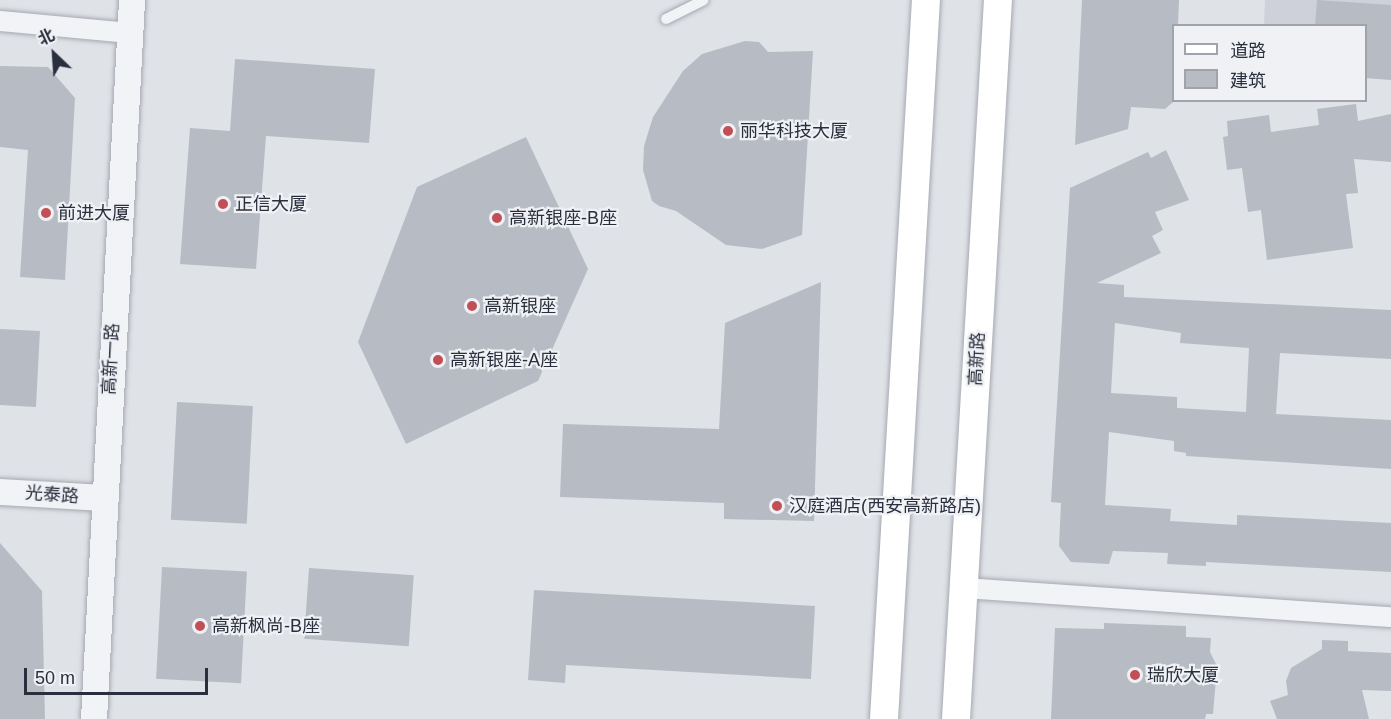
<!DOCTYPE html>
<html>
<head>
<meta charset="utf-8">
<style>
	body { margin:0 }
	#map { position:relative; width:1391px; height:719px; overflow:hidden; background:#dfe2e7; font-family:Arial,"Noto Sans SC",sans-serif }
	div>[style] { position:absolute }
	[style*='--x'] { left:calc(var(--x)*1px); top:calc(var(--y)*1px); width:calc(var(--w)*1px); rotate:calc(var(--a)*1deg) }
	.built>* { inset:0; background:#ced1d9 }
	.building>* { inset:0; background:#b7bbc4; transform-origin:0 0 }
	.roads { filter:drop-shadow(0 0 2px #a5a9b1) drop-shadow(0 0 2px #a5a9b1) }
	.service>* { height:10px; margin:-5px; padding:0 5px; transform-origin:5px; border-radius:5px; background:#f2f3f6 }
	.minor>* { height:20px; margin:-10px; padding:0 10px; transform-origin:10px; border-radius:10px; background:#f2f3f6 }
	.tertiary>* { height:26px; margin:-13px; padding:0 13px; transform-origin:13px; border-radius:13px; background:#f2f3f6 }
	.secondary>* { height:28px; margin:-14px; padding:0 14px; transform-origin:14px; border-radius:14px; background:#fff }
	.dots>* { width:16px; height:16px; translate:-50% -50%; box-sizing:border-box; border:3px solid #eff1f5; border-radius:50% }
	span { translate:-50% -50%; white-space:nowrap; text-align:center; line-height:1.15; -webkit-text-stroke:4.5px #eff1f5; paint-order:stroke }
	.poi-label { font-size:18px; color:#2a2f3d }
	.left { translate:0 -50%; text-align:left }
	.street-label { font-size:18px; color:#2a2f3d }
	.legend { position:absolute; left:1172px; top:24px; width:195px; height:78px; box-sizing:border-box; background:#eff1f5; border:2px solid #a0a3ab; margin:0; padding:8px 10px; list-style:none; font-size:18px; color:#2a2f3d }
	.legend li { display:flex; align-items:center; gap:12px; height:30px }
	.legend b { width:30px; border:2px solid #a0a3ab }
	.north { position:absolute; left:24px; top:24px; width:60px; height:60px; -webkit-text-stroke:4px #eff1f5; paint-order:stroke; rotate:335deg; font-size:16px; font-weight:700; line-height:24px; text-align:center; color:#2a2f3d }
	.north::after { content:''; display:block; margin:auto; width:21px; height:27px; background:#2a2f3d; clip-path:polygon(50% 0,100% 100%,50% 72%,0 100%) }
	.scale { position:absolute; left:24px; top:668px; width:184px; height:27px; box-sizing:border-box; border:3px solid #2a2f3d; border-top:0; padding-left:8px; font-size:18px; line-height:21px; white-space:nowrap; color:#2a2f3d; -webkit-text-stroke:4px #eff1f5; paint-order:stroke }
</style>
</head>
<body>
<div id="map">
	<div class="built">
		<div style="clip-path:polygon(1265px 0,1391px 0,1391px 77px,1366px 26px,1264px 26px)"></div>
	</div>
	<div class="building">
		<div style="clip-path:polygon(1082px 0,1179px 0,1178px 26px,1173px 26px,1173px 102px,1165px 109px,1131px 107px,1128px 129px,1075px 145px)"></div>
		<div style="clip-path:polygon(1317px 0,1391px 5px,1391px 80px,1365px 78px,1365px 26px,1315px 26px)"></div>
		<div style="clip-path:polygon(745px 41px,759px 42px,768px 52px,813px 51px,802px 235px,762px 249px,726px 245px,676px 211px,659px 206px,652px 201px,643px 170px,644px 146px,653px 117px,683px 71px,702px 54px)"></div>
		<div style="clip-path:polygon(235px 59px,375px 69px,369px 143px,266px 136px,256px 269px,180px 264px,190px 128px,230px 131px)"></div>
		<div style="clip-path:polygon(0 66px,48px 67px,75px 98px,65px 280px,20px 277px,28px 150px,0 147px)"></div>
		<div style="clip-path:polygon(1356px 104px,1358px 121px,1391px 114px,1391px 162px,1354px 159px,1358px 193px,1346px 194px,1353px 248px,1267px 260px,1261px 210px,1248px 212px,1242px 168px,1227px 170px,1223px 137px,1228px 136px,1227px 121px,1269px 115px,1271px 132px,1319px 125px,1317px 109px)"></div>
		<div style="clip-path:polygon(526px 137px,588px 269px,538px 381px,406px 444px,358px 342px,417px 187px)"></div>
		<div style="clip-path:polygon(evenodd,1166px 150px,1189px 200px,1155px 212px,1163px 230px,1152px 236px,1161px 253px,1097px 283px,1124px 285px,1124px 297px,1391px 310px,1391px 359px,1280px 353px,1276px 414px,1391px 420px,1391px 469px,1186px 456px,1186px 453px,1174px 451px,1174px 441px,1109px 432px,1105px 505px,1171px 509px,1170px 521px,1237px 525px,1237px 515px,1391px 523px,1391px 572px,1206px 562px,1206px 566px,1167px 564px,1168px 553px,1113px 551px,1109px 564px,1071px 562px,1059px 546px,1061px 503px,1051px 502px,1070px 188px,1148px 152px,1151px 158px,1166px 150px,1115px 323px,1181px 333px,1180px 343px,1249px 348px,1246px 412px,1177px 408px,1177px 397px,1111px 393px,1115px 323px)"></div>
		<div style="clip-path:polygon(821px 282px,814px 521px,724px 519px,724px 503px,560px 497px,563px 424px,719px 429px,725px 323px)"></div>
		<div style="left:0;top:329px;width:40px;height:76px;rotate:3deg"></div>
		<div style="left:177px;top:402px;width:76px;height:118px;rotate:3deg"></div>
		<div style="clip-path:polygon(0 543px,42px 591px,45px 719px,0 719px)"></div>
		<div style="left:162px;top:567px;width:85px;height:112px;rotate:3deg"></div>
		<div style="left:309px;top:568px;width:105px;height:71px;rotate:4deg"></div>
		<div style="clip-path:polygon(534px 590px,815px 606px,811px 679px,566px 665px,565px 683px,528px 680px)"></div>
		<div style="clip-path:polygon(1104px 623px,1186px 626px,1186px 637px,1211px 638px,1210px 652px,1217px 666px,1213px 714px,1206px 714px,1205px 719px,1051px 719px,1055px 628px,1104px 629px)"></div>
		<div style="clip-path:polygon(1322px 640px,1348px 641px,1348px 651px,1391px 653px,1391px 691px,1362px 690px,1369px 719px,1277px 719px,1270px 701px,1288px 695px,1286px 681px,1291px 668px,1322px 649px)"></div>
	</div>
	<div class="roads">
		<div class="service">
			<div style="--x:666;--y:19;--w:42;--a:-26.6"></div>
		</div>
		<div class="minor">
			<div style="--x:0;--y:21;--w:131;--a:5.3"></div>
			<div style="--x:963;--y:588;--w:429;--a:3.9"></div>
		</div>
		<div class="tertiary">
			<div style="--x:0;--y:492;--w:104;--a:3.3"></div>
			<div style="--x:94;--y:719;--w:720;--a:-86.97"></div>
		</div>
		<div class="secondary">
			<div style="--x:884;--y:719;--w:720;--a:-86.66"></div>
			<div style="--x:956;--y:719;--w:720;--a:-86.66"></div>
		</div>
	</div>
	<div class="dots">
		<div style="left:728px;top:131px;background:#c24f55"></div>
		<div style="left:223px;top:204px;background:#c24f55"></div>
		<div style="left:46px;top:213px;background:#c24f55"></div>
		<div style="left:497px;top:218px;background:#c24f55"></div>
		<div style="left:472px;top:306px;background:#c24f55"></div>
		<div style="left:438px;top:360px;background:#c24f55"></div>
		<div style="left:777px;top:506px;background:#c24f55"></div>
		<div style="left:200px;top:626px;background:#c24f55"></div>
		<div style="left:1135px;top:675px;background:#c24f55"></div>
	</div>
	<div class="poi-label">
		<span class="left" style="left:740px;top:131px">丽华科技大厦</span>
		<span class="left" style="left:235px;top:204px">正信大厦</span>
		<span class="left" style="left:58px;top:213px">前进大厦</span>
		<span class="left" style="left:509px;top:218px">高新银座-B座</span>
		<span class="left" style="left:484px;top:306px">高新银座</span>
		<span class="left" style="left:450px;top:360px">高新银座-A座</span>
		<span class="left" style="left:789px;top:506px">汉庭酒店(西安高新路店)</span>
		<span class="left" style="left:212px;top:626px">高新枫尚-B座</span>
		<span class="left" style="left:1147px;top:675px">瑞欣大厦</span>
	</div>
	<div class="street-label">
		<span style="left:111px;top:359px;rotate:-87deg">高新一路</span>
		<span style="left:977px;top:359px;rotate:-87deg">高新路</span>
		<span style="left:52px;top:495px;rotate:4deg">光泰路</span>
	</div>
	<ul class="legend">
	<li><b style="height:8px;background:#fff"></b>道路</li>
	<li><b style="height:16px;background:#b7bbc4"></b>建筑</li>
	</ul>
	<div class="north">北</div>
	<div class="scale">50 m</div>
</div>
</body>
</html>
